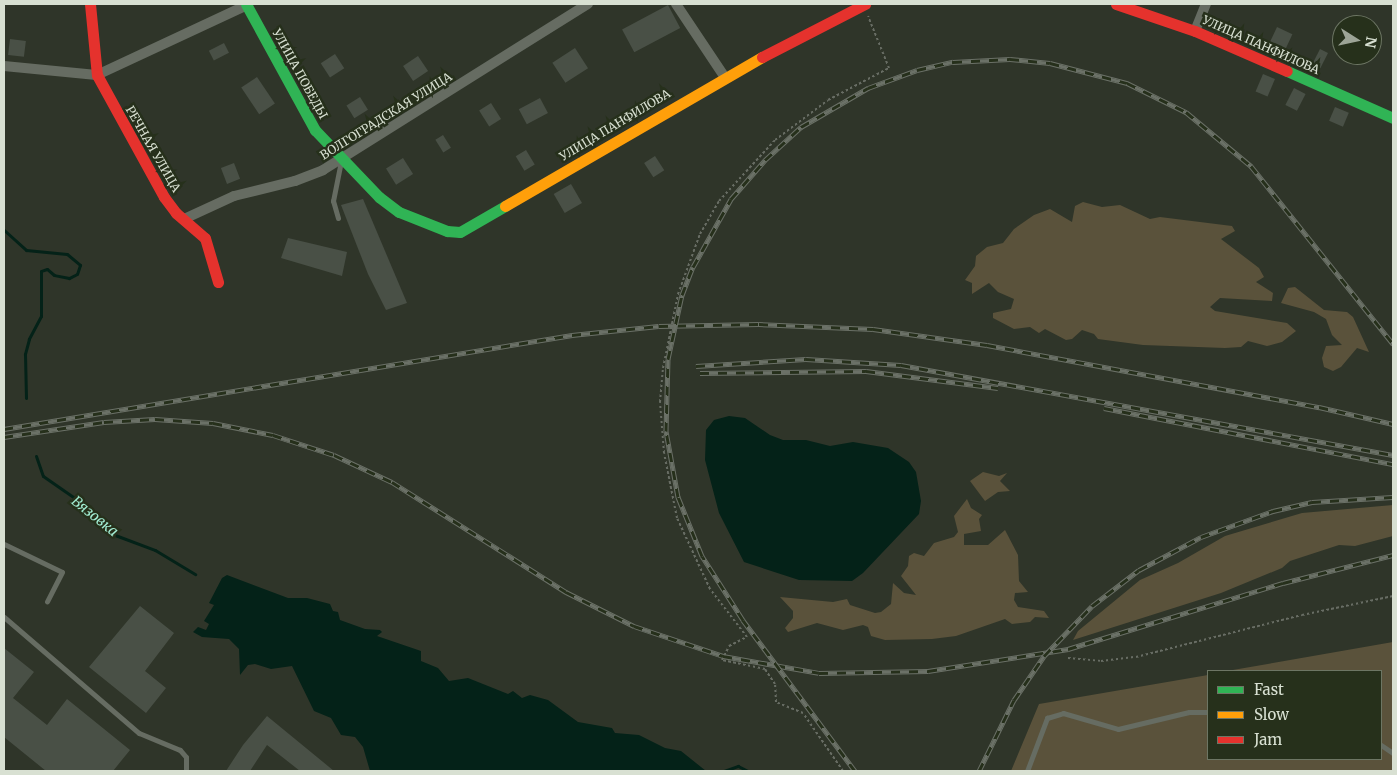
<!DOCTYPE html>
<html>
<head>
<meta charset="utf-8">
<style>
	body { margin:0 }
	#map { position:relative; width:1397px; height:775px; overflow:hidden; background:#2f3529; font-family:Merriweather,serif }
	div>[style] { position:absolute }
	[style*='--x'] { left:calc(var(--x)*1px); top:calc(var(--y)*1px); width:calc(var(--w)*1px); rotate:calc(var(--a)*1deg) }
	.green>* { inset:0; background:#5a523b }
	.water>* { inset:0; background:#042218 }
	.stream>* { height:3px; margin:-1.5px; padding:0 1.5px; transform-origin:1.5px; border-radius:1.5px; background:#042218 }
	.building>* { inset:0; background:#495046; transform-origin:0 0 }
	.path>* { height:2px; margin-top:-1px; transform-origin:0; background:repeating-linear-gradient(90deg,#686d64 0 2.5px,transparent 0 5px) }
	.lane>* { height:5px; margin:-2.5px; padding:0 2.5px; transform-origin:2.5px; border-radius:2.5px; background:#666c62 }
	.street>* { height:10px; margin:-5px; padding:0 5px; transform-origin:5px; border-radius:5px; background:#666c62 }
	.fast>* { height:11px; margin:-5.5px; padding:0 5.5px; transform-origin:5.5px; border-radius:5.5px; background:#30b455 }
	.slow>* { height:11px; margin:-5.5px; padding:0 5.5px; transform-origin:5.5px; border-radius:5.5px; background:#ff9f0a }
	.jam>* { height:11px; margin:-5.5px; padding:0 5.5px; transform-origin:5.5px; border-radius:5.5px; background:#e5322d }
	.rail>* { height:5px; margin-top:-2.5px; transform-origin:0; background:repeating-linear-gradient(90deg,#26301b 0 9px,#6b7167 0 18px); box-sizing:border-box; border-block:1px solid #6b7167 }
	span { translate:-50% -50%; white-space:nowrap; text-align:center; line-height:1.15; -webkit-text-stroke:5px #26301b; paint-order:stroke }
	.street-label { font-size:12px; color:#d8e0d2 }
	.water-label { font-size:14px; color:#a3eed4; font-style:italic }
	.frame { position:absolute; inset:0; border:5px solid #d8e0d2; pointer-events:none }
	.legend { position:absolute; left:1207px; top:670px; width:175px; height:90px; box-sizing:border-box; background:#26301b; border:1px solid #6d7664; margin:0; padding:6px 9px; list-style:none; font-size:15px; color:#d8e0d2 }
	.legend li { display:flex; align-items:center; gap:10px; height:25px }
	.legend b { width:25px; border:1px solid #6d7664 }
	.north { position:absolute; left:1332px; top:15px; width:50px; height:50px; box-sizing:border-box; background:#26301b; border:1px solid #6d7664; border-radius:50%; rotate:100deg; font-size:14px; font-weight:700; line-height:20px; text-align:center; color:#d8e0d2 }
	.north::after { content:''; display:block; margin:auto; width:18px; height:22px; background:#9da497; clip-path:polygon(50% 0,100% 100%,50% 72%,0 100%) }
</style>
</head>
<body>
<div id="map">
	<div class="green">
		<div style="clip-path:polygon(1083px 202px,1102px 207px,1120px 205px,1150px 219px,1160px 217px,1232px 226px,1235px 231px,1221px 239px,1259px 268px,1264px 277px,1256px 282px,1273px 293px,1272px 301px,1220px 298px,1210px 307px,1215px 311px,1287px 323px,1296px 331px,1282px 342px,1267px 346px,1248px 341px,1241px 347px,1225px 348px,1143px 345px,1098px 339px,1094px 334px,1082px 330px,1072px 339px,1066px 340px,1045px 329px,1039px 333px,1030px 327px,1014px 329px,993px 318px,993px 313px,1011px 309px,1014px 299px,998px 292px,989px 283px,972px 294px,972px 283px,965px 280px,975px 266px,976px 256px,987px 247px,1003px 243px,1014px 229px,1034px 215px,1050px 209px,1072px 222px,1075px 206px)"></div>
		<div style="clip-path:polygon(1295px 287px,1324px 310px,1347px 312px,1353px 317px,1369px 352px,1357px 348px,1341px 367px,1333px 371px,1324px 367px,1322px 358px,1326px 346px,1342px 345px,1332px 335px,1326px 319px,1314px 312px,1281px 303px,1288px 288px)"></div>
		<div style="clip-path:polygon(983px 472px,999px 476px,1007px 473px,1000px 481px,1010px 491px,998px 492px,985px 501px,970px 481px)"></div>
		<div style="clip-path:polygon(967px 499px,971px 508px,982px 515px,979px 519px,981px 531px,964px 534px,964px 545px,988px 545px,1005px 530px,1018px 555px,1019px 581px,1028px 592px,1015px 593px,1014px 600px,1018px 607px,1044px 611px,1049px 618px,1035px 617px,1030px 622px,1012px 624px,1005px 619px,956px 636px,932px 639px,885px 640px,871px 636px,868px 627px,863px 625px,843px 630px,817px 623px,788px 632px,785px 628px,793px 618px,793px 611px,780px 597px,833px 602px,847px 599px,850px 605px,875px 613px,881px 612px,891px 604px,893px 583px,904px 593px,916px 595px,901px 576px,908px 566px,909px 556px,914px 553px,924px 556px,934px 543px,954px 537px,958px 532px,954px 516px)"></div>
		<div style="clip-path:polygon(1393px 505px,1393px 536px,1355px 546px,1339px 545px,1290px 561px,1282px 568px,1221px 593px,1073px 640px,1078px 631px,1140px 580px,1178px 563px,1225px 536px,1302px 513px)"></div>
		<div style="clip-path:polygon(1393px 642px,1393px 771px,1011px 771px,1039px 704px,1208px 675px,1208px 759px,1381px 759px,1381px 671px,1227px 671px)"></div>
	</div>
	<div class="water">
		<div style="clip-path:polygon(729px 416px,745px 418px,770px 435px,783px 440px,806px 440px,830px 446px,853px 442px,888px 448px,909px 462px,916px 472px,921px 501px,919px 514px,863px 573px,852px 581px,799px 580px,744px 562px,719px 513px,705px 460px,706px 430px,714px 420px)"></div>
		<div style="clip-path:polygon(227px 575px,288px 598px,307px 598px,330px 604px,333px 611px,338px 612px,340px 620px,365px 629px,380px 630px,382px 632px,377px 636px,421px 651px,421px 661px,438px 668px,449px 681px,468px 678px,508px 694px,513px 691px,522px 698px,530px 695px,548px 700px,578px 722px,612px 728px,615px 733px,639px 735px,665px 748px,681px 751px,706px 771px,370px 771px,363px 747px,355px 737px,341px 735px,331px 718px,314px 711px,292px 666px,271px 669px,255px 664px,248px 665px,240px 675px,239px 649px,229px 639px,202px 637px,193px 632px,198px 627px,206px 630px,209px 624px,204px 621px,214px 605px,209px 603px,222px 578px)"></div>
	</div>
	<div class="stream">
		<div style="--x:4;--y:230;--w:30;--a:42"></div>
		<div style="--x:26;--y:250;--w:41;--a:5.6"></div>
		<div style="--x:67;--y:254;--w:17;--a:40"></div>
		<div style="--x:80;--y:265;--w:9;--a:108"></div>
		<div style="--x:77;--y:274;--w:9;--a:153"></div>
		<div style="--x:69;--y:278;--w:15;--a:-169"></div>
		<div style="--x:54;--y:275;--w:9;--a:-139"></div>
		<div style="--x:47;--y:269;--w:6;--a:162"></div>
		<div style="--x:41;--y:271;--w:45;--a:90"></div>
		<div style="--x:41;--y:316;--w:26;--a:118"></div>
		<div style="--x:29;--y:339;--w:16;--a:105"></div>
		<div style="--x:25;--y:354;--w:44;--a:88.7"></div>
		<div style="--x:36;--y:456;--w:21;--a:71"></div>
		<div style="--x:43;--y:476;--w:60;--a:34.8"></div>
		<div style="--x:92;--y:510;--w:34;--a:47"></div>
		<div style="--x:115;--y:535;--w:43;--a:20.6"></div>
		<div style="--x:155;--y:550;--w:47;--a:31"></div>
		<div style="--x:724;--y:771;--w:15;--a:-20"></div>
		<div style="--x:738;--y:766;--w:11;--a:27"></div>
	</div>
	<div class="building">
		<div style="left:668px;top:5px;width:26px;height:52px;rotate:62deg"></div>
		<div style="left:1277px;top:27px;width:17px;height:19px;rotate:25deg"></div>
		<div style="left:10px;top:39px;width:16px;height:16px;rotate:7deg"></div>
		<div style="left:224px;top:43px;width:11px;height:17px;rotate:63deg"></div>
		<div style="left:575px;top:48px;width:24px;height:27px;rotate:57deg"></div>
		<div style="left:1320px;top:49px;width:9px;height:17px;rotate:27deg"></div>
		<div style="left:335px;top:54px;width:17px;height:17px;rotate:57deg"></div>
		<div style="left:418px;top:56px;width:18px;height:18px;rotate:56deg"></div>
		<div style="left:1263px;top:74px;width:13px;height:19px;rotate:23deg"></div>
		<div style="left:257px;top:77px;width:32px;height:19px;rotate:56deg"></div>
		<div style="left:1294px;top:88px;width:13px;height:19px;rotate:27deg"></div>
		<div style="left:360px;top:97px;width:15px;height:16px;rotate:58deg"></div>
		<div style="left:540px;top:98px;width:17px;height:24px;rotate:62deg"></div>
		<div style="left:491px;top:103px;width:19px;height:14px;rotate:58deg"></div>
		<div style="left:1335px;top:107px;width:15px;height:15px;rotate:23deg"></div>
		<div style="left:443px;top:135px;width:15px;height:9px;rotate:58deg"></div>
		<div style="left:526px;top:150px;width:17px;height:12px;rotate:59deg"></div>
		<div style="left:655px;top:156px;width:17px;height:13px;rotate:57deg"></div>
		<div style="left:403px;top:158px;width:19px;height:20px;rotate:58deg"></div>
		<div style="left:234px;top:163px;width:17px;height:14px;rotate:69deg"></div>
		<div style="left:571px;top:184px;width:22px;height:20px;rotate:60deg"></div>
		<div style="clip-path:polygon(363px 199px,407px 303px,386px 310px,368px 274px,341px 205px)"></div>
		<div style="clip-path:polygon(288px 238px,347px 252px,342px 276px,281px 258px)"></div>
		<div style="clip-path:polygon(140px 606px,174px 633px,145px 671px,166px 688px,146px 713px,89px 667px)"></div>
		<div style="clip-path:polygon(4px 648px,34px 672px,13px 698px,47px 725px,67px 699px,130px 750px,113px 771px,46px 771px,4px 737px)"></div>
		<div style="clip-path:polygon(267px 716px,334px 771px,300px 771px,267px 745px,250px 771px,226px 771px,243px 745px)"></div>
	</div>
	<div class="path">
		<div style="--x:1068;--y:658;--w:33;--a:5"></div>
		<div style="--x:1101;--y:661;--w:35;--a:-7"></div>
		<div style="--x:1136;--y:657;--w:171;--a:-14.2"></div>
		<div style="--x:1302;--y:615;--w:93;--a:-11.8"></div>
		<div style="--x:843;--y:771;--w:70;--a:-124.6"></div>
		<div style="--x:803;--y:713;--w:29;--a:-158"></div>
		<div style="--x:776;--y:702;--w:18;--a:-93"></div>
		<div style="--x:775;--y:684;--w:18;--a:-124"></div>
		<div style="--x:765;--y:669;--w:44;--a:-168.2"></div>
		<div style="--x:722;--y:660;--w:16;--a:-63"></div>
		<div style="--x:729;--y:646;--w:20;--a:-27"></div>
		<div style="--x:747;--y:637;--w:61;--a:-127.6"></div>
		<div style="--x:710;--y:589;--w:78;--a:-114.9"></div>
		<div style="--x:677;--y:518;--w:66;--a:-101.3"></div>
		<div style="--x:664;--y:453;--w:51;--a:-94.5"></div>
		<div style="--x:660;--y:402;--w:34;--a:-85"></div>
		<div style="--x:663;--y:368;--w:76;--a:-78.5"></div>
		<div style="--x:678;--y:294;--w:64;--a:-69.9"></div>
		<div style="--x:700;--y:234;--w:38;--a:-60"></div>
		<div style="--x:719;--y:201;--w:83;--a:-47.4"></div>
		<div style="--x:775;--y:140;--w:66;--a:-37"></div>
		<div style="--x:828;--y:100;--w:69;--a:-27.7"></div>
		<div style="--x:889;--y:68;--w:56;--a:-112"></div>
	</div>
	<div class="lane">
		<div style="--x:338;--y:218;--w:18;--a:-106"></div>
		<div style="--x:333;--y:201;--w:41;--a:-78.7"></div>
		<div style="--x:4;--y:544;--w:64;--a:25.8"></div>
		<div style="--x:62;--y:572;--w:33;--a:117"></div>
		<div style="--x:4;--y:617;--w:178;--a:40.7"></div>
		<div style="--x:139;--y:733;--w:44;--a:22.5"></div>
		<div style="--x:180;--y:750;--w:9;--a:49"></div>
		<div style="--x:186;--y:757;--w:14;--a:90"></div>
		<div style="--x:1381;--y:745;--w:14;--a:34"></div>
		<div style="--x:1027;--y:771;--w:57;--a:-69.3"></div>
		<div style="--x:1047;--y:718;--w:17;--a:-17"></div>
		<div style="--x:1063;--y:713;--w:57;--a:16.2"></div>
		<div style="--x:1118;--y:729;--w:73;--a:-13.5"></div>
		<div style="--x:1189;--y:712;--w:19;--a:0"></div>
	</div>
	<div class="street">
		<div style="--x:676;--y:4;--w:87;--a:56.3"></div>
		<div style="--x:1195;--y:31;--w:29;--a:-68"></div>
		<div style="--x:4;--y:66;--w:93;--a:5.5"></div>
		<div style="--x:97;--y:75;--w:163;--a:-25"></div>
		<div style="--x:184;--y:219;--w:55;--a:-24.7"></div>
		<div style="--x:234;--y:196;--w:63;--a:-13.8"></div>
		<div style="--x:295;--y:181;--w:30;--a:-21"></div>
		<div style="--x:323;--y:170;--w:313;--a:-32.1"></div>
	</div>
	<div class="fast">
		<div style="--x:246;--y:4;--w:144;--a:61.3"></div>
		<div style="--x:315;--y:130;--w:93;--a:46.3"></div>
		<div style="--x:379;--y:197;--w:25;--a:37"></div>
		<div style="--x:399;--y:212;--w:52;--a:21.6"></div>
		<div style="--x:447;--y:231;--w:13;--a:4"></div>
		<div style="--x:460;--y:232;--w:52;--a:-30"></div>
		<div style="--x:1287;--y:71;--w:116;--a:23.9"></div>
	</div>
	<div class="slow">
		<div style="--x:505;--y:206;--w:297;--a:-30.1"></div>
	</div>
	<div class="jam">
		<div style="--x:90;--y:4;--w:71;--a:84.4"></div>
		<div style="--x:97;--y:75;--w:139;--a:61.2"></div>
		<div style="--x:164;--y:197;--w:20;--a:53"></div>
		<div style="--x:176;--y:213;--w:38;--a:41"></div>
		<div style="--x:205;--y:238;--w:46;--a:73.5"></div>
		<div style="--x:1116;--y:4;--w:83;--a:18.9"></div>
		<div style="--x:1195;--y:31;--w:100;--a:23.5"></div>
		<div style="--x:762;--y:57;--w:116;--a:-27.2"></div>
	</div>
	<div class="rail">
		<div style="--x:696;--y:366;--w:110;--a:-3.6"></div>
		<div style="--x:806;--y:359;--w:95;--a:3.6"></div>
		<div style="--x:901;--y:365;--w:500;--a:10.37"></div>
		<div style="--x:700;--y:373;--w:166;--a:-0.7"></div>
		<div style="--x:866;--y:371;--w:133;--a:7.3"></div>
		<div style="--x:1104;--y:408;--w:294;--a:11"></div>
		<div style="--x:4;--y:429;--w:576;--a:-9.4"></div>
		<div style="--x:572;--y:335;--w:87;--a:-5.9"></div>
		<div style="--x:659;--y:326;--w:100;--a:-1.1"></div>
		<div style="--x:759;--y:324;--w:114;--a:2.5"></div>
		<div style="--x:873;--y:329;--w:115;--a:8"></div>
		<div style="--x:987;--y:345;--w:338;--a:10.6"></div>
		<div style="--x:1319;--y:407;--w:76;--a:12.9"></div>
		<div style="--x:4;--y:437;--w:101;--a:-8.5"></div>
		<div style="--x:104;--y:422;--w:51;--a:-3.4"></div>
		<div style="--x:155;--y:419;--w:58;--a:3.9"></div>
		<div style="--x:213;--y:423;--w:61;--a:11.3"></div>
		<div style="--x:273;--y:435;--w:64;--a:18.2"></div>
		<div style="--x:334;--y:455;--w:64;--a:25"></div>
		<div style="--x:392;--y:482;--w:206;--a:32.3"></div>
		<div style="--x:566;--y:592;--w:76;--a:26.6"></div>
		<div style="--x:634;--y:626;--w:94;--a:18.6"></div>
		<div style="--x:723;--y:656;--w:97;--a:10"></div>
		<div style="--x:819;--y:673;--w:109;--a:-1.1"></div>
		<div style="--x:928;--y:671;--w:142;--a:-8.9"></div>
		<div style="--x:1068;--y:649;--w:225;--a:-17.1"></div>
		<div style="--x:1283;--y:583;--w:114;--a:-14.3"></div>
		<div style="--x:855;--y:771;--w:188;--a:-126.6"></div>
		<div style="--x:743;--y:620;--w:76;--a:-122.6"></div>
		<div style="--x:702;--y:556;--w:64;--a:-112.1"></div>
		<div style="--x:678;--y:497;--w:67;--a:-100.3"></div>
		<div style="--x:666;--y:431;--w:72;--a:-88.4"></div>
		<div style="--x:668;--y:359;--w:66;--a:-77.7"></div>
		<div style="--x:682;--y:295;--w:30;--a:-69"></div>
		<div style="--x:693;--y:267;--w:78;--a:-60.8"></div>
		<div style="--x:731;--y:199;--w:52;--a:-48.9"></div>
		<div style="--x:765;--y:160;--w:49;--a:-42.5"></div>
		<div style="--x:801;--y:127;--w:78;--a:-30.2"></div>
		<div style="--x:868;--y:88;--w:52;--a:-20.2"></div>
		<div style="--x:917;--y:70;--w:37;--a:-13"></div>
		<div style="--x:953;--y:62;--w:57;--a:-3"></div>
		<div style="--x:1010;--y:59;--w:40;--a:5.7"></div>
		<div style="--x:1050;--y:63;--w:80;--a:14.6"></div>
		<div style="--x:1127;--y:83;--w:66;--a:26.2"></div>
		<div style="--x:1186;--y:112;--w:85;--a:39.7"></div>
		<div style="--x:1251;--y:166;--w:228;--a:51.4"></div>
		<div style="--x:979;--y:771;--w:79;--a:-63.8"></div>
		<div style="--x:1014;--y:700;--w:53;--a:-55.7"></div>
		<div style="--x:1044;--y:656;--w:69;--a:-46.2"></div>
		<div style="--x:1092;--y:606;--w:59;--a:-37.5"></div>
		<div style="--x:1139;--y:570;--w:70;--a:-28"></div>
		<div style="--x:1201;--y:537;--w:77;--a:-19.9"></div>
		<div style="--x:1273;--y:511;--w:40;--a:-13"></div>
		<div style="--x:1312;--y:502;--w:81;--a:-3.5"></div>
	</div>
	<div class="street-label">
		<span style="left:1261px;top:45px;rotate:24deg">УЛИЦА ПАНФИЛОВА</span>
		<span style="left:300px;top:74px;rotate:61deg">УЛИЦА ПОБЕДЫ</span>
		<span style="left:386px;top:116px;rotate:-32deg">ВОЛГОГРАДСКАЯ УЛИЦА</span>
		<span style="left:615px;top:125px;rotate:-31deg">УЛИЦА ПАНФИЛОВА</span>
		<span style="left:153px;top:149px;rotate:60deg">РЕЧНАЯ УЛИЦА</span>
	</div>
	<div class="water-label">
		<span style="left:95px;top:516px;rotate:39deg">Вязовка</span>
	</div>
	<div class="frame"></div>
	<ul class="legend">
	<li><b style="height:6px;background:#30b455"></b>Fast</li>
	<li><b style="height:6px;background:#ff9f0a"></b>Slow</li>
	<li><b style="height:6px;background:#e5322d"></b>Jam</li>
	</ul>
	<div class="north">N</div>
</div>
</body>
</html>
